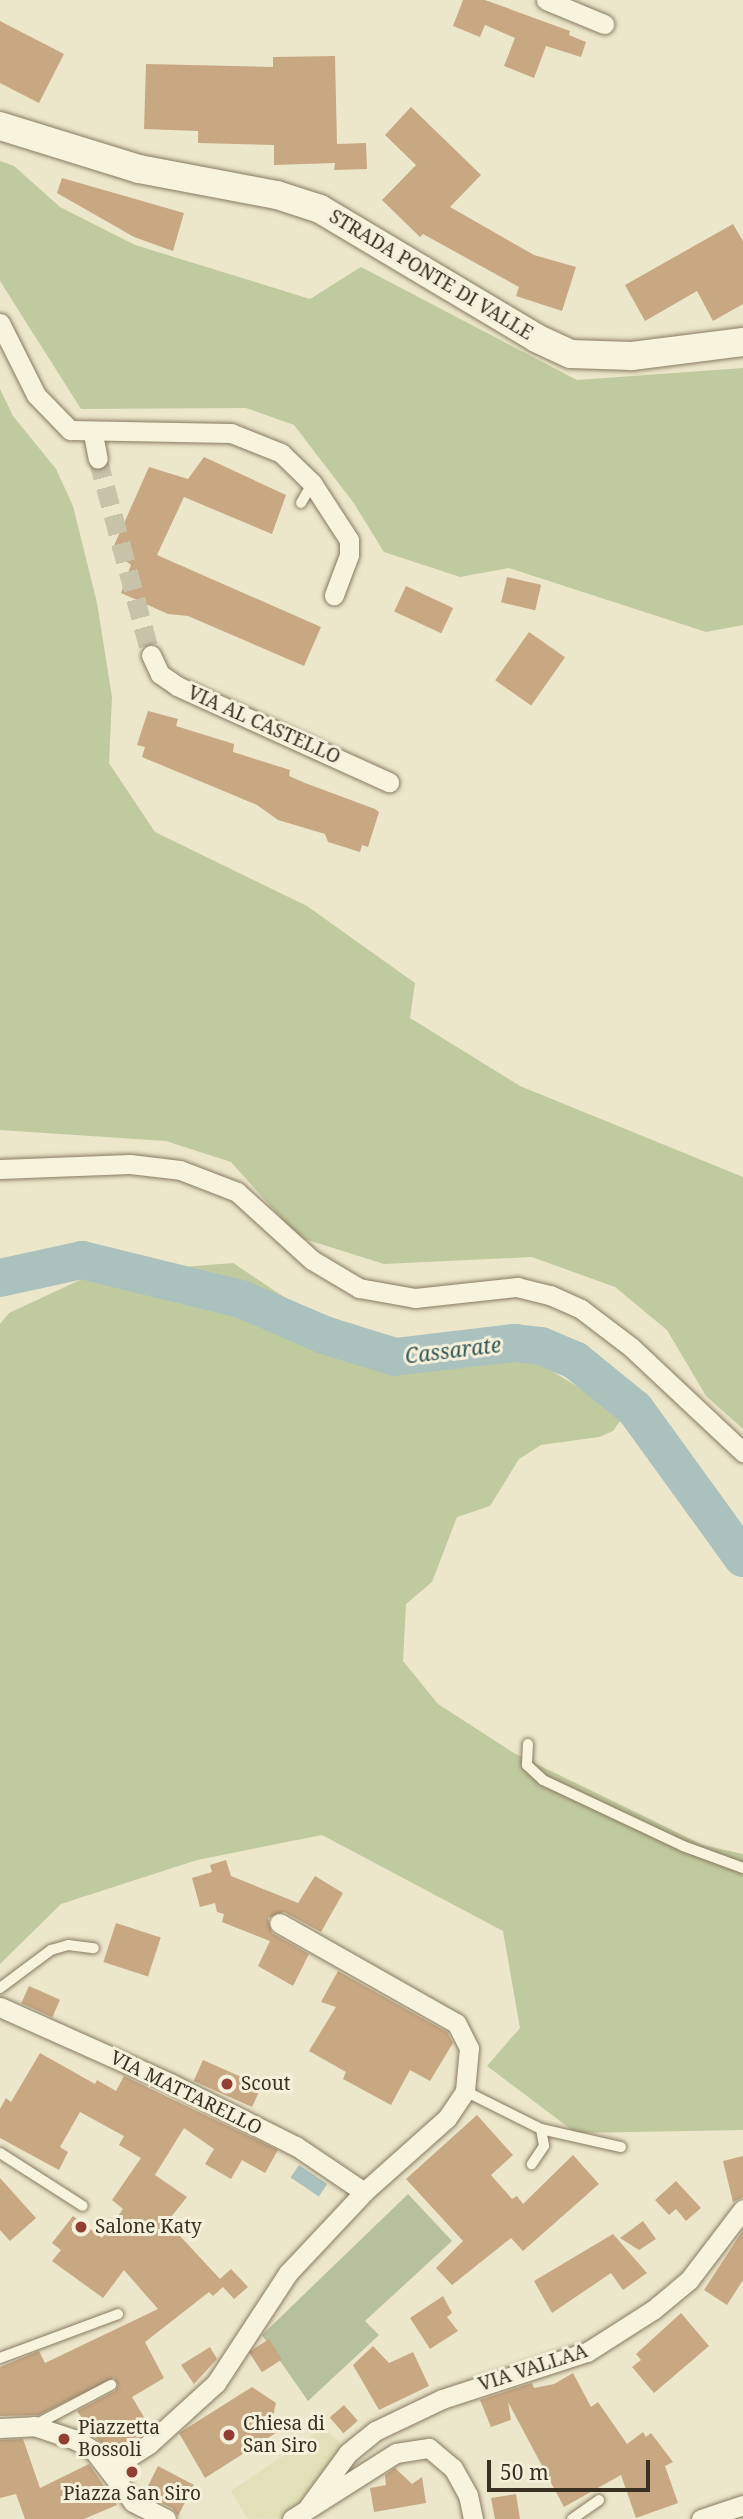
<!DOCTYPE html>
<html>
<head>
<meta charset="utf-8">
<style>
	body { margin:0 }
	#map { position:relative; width:743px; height:2519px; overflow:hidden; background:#ece6ca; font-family:"Noto Serif",serif }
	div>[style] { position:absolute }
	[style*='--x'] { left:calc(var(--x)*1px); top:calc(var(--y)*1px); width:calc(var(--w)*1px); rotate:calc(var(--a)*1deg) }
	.farmland>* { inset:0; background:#e1e0b8 }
	.green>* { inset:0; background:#c0ca9f }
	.cemetery>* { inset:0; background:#b7c09d }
	.water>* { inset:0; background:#abc1bd; transform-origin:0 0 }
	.river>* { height:38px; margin:-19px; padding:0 19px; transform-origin:19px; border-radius:19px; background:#abc1bd }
	.building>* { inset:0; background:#c8a883; transform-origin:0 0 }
	.street-tunnel>* { height:19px; margin-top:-9.5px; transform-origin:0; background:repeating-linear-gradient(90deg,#c8c2a8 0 19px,transparent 0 29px) }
	.roads { filter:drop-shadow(0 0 2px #887a60) drop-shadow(0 0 2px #887a60) }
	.lane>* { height:10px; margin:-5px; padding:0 5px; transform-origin:5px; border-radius:5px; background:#f7f3dd }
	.street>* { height:19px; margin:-9.5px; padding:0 9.5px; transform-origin:9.5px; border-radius:9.5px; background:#f7f3dd }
	.secondary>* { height:28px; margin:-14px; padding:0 14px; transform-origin:14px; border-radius:14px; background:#f7f3dd }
	.dots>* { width:19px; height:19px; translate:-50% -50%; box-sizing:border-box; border:4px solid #f4f0da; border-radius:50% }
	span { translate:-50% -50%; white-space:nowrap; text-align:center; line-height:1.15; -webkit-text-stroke:6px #f4f0da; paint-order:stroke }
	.street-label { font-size:19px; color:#3a3022 }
	.poi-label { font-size:19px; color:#3a3022 }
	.left { translate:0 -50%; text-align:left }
	.water-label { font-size:21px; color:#325658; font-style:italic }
	.scale { position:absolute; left:487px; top:2460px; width:163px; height:32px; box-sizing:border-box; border:4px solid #3a3022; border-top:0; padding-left:9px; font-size:21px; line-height:24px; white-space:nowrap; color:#3a3022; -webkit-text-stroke:5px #f4f0da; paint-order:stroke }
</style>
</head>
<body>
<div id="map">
	<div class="farmland">
		<div style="clip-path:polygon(324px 2428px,344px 2447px,286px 2518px,248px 2519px,231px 2491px)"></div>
	</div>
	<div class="green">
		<div style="clip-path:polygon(0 161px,14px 166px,60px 207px,135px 245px,310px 299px,361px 267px,577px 380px,743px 368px,743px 625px,706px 632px,509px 568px,460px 577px,384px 552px,353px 502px,294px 425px,246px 408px,81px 409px,0 281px)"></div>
		<div style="clip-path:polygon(0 389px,13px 416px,56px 469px,73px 506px,97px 603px,112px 697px,109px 763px,155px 832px,307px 906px,415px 983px,410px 1018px,520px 1086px,743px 1177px,743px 1429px,706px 1396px,667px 1330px,615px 1287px,532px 1257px,384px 1264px,298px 1237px,231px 1162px,166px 1141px,0 1130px)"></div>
		<div style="clip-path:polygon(233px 1263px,302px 1309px,384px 1348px,509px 1345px,624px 1415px,613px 1431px,599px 1437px,541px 1445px,519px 1459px,490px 1506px,457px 1517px,432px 1582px,406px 1604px,403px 1661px,438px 1704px,514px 1753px,703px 1845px,743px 1854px,743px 2130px,576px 2133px,487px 2066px,520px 2028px,503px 1931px,322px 1835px,197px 1860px,61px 1904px,0 1964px,0 1324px,9px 1313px,93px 1274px)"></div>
	</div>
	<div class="cemetery">
		<div style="clip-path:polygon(408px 2194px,452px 2241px,365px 2321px,379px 2335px,308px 2401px,262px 2335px)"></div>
	</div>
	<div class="water">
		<div style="left:299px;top:2165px;width:34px;height:15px;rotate:34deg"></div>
	</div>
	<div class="river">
		<div style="--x:0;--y:1278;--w:84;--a:-12.4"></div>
		<div style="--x:82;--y:1260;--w:164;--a:13.8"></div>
		<div style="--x:241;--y:1299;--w:90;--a:23.4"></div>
		<div style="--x:324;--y:1335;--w:74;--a:17.2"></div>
		<div style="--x:395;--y:1357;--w:121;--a:-6.7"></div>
		<div style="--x:515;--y:1343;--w:26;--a:7"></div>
		<div style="--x:541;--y:1346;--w:38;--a:23"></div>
		<div style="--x:576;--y:1361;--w:76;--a:39.1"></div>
		<div style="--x:635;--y:1409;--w:184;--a:54.1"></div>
	</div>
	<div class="building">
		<div style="clip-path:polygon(463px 0,485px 0,570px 31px,569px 35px,586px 42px,581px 57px,546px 46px,534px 78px,504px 66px,515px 38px,485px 25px,480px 37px,453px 26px)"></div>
		<div style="clip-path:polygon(0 21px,64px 54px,39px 103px,0 83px)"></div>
		<div style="clip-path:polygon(335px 56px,337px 144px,366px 143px,367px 169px,334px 170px,335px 163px,274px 165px,274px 145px,198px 143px,198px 131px,144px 129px,146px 64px,273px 67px,273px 57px)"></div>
		<div style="clip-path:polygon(411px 107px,481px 175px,450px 207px,534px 255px,576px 267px,562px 311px,516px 296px,519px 287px,423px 234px,420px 237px,382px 200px,416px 165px,385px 135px)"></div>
		<div style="clip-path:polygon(62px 178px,184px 213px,173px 251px,134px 237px,57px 193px)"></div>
		<div style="clip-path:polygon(733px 224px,743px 241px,743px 304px,713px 321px,697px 291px,645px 321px,625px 285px)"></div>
		<div style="clip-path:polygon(204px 457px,286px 495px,272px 534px,184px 497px,157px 555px,321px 627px,304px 666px,188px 616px,168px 614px,121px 593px,131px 565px,112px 550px,149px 467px,188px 479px)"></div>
		<div style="left:507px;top:577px;width:35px;height:26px;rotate:13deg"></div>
		<div style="left:406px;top:586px;width:52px;height:28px;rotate:25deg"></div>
		<div style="left:529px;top:632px;width:44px;height:59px;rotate:35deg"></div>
		<div style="clip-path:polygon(148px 711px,178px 719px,176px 726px,234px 744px,233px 752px,290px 770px,289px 776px,305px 783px,375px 809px,379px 812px,368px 847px,362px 845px,360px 852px,328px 842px,325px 834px,278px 820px,257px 805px,142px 757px,145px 747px,137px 745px)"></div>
		<div style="clip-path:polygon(226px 1860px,231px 1876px,298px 1903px,315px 1876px,343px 1893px,321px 1932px,284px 1912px,268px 1918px,272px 1933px,309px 1954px,293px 1986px,258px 1966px,270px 1941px,222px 1922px,224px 1914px,217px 1912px,215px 1903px,200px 1907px,192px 1878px,212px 1872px,210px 1865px)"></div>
		<div style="left:116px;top:1923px;width:47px;height:41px;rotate:18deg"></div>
		<div style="clip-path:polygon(338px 1971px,447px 2032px,453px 2043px,430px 2081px,410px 2070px,391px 2105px,343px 2079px,346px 2072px,309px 2051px,336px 2007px,321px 2002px)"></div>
		<div style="left:29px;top:1986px;width:34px;height:19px;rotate:24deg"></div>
		<div style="clip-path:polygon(40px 2053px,95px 2084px,97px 2080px,116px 2091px,124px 2076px,278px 2150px,265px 2173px,242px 2160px,231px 2179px,205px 2164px,214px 2149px,184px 2128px,155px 2175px,187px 2197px,167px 2222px,220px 2279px,231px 2269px,248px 2287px,234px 2299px,223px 2287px,213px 2296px,209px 2292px,145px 2342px,164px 2378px,132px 2397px,150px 2427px,114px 2452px,97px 2439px,77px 2411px,115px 2391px,118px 2385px,114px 2378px,39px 2415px,0 2416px,0 2367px,39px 2351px,45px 2363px,158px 2309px,124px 2270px,103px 2298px,52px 2261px,61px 2250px,52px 2243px,73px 2216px,102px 2238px,123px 2209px,112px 2200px,141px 2158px,119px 2145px,124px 2136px,80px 2112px,60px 2147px,68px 2152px,59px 2170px,0 2138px,0 2109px,6px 2098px,11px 2102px)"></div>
		<div style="left:203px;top:2060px;width:64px;height:23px;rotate:24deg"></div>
		<div style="clip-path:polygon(477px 2115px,513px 2155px,491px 2175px,512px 2199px,517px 2196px,523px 2204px,573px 2155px,599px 2184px,523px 2251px,511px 2238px,452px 2285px,436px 2268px,463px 2241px,406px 2179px)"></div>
		<div style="clip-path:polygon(743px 2156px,743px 2197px,733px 2202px,723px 2161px)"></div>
		<div style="clip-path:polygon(0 2178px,36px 2218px,10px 2241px,0 2230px)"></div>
		<div style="clip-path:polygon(676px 2181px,701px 2208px,686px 2221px,676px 2209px,669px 2215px,655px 2200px)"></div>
		<div style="clip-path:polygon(643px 2221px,656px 2239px,639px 2250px,620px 2238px)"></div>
		<div style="clip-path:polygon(743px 2230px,743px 2280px,727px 2305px,704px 2290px)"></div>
		<div style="clip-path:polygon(613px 2234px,647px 2273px,623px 2290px,611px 2273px,552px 2313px,534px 2281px)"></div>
		<div style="clip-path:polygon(443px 2296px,452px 2313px,447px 2317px,458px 2331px,430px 2349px,410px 2318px)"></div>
		<div style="clip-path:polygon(681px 2313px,709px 2346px,654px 2393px,632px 2367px,641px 2360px,636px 2354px)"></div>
		<div style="left:269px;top:2339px;width:24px;height:24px;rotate:57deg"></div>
		<div style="clip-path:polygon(373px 2346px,389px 2363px,413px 2352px,429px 2386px,379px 2410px,353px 2365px)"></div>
		<div style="clip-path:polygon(210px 2347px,217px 2359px,194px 2384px,181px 2365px)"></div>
		<div style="clip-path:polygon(573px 2373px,591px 2407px,598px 2402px,627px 2444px,643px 2432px,646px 2437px,651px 2433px,673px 2462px,665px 2466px,678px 2503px,636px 2518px,621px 2475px,564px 2507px,508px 2402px,511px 2420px,491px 2427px,480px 2400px,532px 2383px,534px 2388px,554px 2384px)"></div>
		<div style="clip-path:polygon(252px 2387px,276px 2403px,272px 2421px,279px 2431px,205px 2478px,179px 2433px)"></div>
		<div style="left:344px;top:2405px;width:21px;height:19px;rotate:49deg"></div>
		<div style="clip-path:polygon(23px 2439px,40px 2488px,89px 2464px,117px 2505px,84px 2519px,25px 2519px,16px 2494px,0 2498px,0 2440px)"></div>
		<div style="clip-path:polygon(158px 2466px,194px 2485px,178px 2516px,172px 2508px,144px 2494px)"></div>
		<div style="clip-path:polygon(395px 2468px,412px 2484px,422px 2477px,426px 2503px,374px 2512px,370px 2488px,386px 2485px,385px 2475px)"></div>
		<div style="clip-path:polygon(516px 2494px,520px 2519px,495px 2519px,491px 2498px)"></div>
	</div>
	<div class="street-tunnel">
		<div style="--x:98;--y:459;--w:203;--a:74.9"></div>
	</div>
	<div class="roads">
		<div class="lane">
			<div style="--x:301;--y:503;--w:22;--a:-60"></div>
			<div style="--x:528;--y:1744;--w:21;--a:93"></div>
			<div style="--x:527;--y:1765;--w:22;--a:43"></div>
			<div style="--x:543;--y:1780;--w:155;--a:25.2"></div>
			<div style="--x:683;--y:1846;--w:64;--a:20.1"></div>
			<div style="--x:0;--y:1988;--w:64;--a:-36.7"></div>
			<div style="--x:51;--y:1950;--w:18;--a:-16"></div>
			<div style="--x:68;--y:1945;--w:26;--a:7"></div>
			<div style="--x:465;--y:2091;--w:85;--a:26.6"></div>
			<div style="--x:541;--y:2129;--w:17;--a:80"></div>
			<div style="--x:544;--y:2146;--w:22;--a:124"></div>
			<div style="--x:541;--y:2129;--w:82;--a:12.7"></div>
			<div style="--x:0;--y:2153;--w:98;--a:32.6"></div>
			<div style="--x:0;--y:2358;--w:126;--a:-20.4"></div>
			<div style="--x:35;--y:2425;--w:86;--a:-27.8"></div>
			<div style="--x:572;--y:2519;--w:33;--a:-35"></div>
		</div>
		<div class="street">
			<div style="--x:546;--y:0;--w:63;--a:22.5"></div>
			<div style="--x:0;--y:323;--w:80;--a:63.4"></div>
			<div style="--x:36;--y:395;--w:49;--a:45.8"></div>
			<div style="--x:70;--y:430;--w:161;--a:1.1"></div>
			<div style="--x:231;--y:433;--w:54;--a:21.8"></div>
			<div style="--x:281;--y:453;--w:43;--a:44.1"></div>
			<div style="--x:312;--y:483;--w:68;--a:57"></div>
			<div style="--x:349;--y:540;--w:15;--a:90"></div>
			<div style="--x:349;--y:555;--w:43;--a:110.6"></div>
			<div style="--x:93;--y:434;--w:25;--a:79"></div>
			<div style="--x:151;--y:655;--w:21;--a:65"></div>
			<div style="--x:160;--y:674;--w:21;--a:35"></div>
			<div style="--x:177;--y:686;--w:233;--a:24.4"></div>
			<div style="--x:0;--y:1169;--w:130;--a:-2.2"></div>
			<div style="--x:130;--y:1164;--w:50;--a:6.8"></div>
			<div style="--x:180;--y:1170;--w:61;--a:21.1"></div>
			<div style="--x:237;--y:1192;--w:101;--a:42.2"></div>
			<div style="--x:312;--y:1260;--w:55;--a:30.8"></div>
			<div style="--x:359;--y:1288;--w:57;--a:10.1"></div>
			<div style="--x:415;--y:1298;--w:103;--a:-6.2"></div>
			<div style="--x:517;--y:1287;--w:34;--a:14"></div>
			<div style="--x:550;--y:1295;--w:34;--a:24"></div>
			<div style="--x:581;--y:1309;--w:63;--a:37.2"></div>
			<div style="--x:631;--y:1347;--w:154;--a:43.2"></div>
			<div style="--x:0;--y:2007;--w:186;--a:24.1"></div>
			<div style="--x:170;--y:2083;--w:141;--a:26.6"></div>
			<div style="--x:296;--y:2146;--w:82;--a:34.1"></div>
			<div style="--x:0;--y:2428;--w:34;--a:-3"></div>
			<div style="--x:34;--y:2426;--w:44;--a:18.4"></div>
			<div style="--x:76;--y:2440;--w:21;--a:31"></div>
			<div style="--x:94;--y:2451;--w:64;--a:52.6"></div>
			<div style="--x:133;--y:2502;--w:37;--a:27"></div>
			<div style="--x:110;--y:2469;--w:46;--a:-32.7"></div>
			<div style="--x:149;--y:2444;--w:91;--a:-42.3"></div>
			<div style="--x:216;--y:2383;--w:131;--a:-56.8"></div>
			<div style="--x:288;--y:2273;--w:111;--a:-46.8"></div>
			<div style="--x:364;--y:2192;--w:111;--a:-41.7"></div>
			<div style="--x:447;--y:2118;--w:32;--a:-56"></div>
			<div style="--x:465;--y:2091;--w:43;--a:-84.7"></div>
			<div style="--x:469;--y:2048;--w:28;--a:-117"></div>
			<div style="--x:456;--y:2023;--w:203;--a:-150.5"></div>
			<div style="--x:309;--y:2506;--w:66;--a:-53.7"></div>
			<div style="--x:348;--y:2453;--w:35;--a:-39"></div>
			<div style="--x:375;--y:2431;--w:74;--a:-25.5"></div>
			<div style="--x:442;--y:2399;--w:152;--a:-18"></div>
			<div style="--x:587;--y:2352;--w:78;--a:-32.5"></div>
			<div style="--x:653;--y:2310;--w:47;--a:-39.8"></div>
			<div style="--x:689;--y:2280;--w:89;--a:-52.7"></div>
			<div style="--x:292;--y:2519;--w:123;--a:-32.4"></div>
			<div style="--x:396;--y:2453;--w:33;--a:-9"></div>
			<div style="--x:429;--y:2448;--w:31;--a:40"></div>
			<div style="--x:453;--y:2468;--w:31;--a:61"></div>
			<div style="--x:468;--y:2495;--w:25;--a:78"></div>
			<div style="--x:701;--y:2519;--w:44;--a:-18.4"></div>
		</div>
		<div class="secondary">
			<div style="--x:0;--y:126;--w:145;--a:17.2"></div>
			<div style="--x:139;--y:169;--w:140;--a:10.7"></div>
			<div style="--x:277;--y:195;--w:45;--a:18"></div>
			<div style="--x:320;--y:209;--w:252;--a:30.8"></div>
			<div style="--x:536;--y:338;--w:38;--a:25"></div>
			<div style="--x:571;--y:354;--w:61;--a:1.9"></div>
			<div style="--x:632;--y:356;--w:112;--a:-7.2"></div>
		</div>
	</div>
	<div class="dots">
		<div style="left:227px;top:2084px;background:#933e33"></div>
		<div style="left:81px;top:2227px;background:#933e33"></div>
		<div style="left:229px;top:2435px;background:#933e33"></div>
		<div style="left:64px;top:2439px;background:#933e33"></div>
		<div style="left:132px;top:2472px;background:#933e33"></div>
	</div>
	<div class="street-label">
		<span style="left:431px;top:275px;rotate:31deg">STRADA PONTE DI VALLE</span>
		<span style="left:264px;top:725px;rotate:24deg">VIA AL CASTELLO</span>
		<span style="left:186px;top:2093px;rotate:26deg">VIA MATTARELLO</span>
		<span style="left:533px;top:2368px;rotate:-18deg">VIA VALLAA</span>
	</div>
	<div class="poi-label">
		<span class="left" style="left:241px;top:2084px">Scout</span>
		<span class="left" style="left:95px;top:2227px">Salone Katy</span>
		<span class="left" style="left:243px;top:2435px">Chiesa di<br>San Siro</span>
		<span class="left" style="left:78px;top:2439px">Piazzetta<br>Bossoli</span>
		<span style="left:132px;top:2494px">Piazza San Siro</span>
	</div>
	<div class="water-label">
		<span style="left:453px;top:1350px;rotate:-7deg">Cassarate</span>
	</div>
	<div class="scale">50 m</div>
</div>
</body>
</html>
